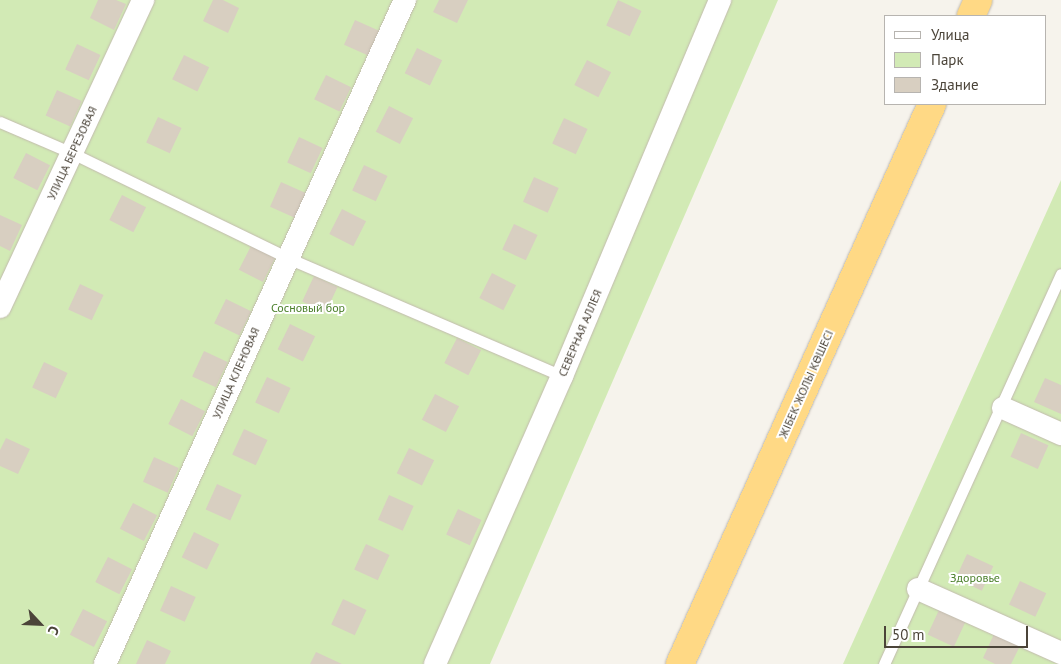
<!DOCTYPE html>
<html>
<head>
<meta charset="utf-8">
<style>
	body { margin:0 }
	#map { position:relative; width:1061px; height:664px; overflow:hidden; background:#f6f3ec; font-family:"PT Sans",sans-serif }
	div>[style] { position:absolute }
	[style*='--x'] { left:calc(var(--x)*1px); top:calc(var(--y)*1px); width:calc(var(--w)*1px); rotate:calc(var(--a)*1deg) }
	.green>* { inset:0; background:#d2eab5 }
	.building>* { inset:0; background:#d8cfc1; transform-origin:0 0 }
	.roads { filter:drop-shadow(0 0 1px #c2bbae) drop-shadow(0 0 1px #c2bbae) }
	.service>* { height:11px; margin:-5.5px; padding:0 5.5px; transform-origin:5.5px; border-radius:5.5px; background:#fff }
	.minor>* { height:22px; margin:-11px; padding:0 11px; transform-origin:11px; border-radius:11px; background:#fff }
	.trunk>* { height:28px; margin:-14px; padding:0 14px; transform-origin:14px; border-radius:14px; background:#ffd985 }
	span { translate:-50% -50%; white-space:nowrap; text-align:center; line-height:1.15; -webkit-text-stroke:4px #fff; paint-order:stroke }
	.street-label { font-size:12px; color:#4b4439 }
	.park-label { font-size:12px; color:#4a7f2a }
	.legend { position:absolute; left:884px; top:15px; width:162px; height:90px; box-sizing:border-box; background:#fff; border:1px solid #b7b4b0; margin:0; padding:6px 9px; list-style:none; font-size:15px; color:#4b4439 }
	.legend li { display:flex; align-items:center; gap:10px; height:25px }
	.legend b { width:25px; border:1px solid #b7b4b0 }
	.north { position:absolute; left:15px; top:599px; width:50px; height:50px; -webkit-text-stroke:4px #fff; paint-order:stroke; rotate:115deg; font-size:14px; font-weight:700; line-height:20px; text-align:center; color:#4b4439 }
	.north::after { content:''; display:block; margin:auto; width:18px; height:22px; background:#4b4439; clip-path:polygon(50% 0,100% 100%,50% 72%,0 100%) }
	.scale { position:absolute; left:884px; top:626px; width:144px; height:22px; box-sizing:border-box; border:2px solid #4b4439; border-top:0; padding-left:6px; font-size:15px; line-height:18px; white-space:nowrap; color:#4b4439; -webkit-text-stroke:4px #fff; paint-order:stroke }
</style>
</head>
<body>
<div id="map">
	<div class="green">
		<div style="clip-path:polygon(0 0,778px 0,490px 664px,0 664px)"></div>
		<div style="clip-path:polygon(1061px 180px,1061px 664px,843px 664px)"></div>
	</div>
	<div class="building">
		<div style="clip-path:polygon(98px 0,116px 0,126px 4px,114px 30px,90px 18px)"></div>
		<div style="clip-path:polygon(213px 0,223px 0,239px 8px,228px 33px,203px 21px)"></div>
		<div style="clip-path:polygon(439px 0,468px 0,457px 23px,433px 12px)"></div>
		<div style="left:618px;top:0;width:26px;height:28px;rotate:25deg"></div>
		<div style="left:355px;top:20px;width:27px;height:27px;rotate:24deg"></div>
		<div style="left:77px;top:44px;width:26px;height:28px;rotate:25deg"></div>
		<div style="left:417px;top:48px;width:28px;height:28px;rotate:26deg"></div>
		<div style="left:184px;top:55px;width:28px;height:27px;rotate:26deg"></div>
		<div style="left:587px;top:60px;width:27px;height:28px;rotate:27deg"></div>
		<div style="left:326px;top:75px;width:28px;height:27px;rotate:26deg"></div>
		<div style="left:57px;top:90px;width:27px;height:28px;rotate:24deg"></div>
		<div style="left:389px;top:106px;width:27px;height:29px;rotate:27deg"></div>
		<div style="left:158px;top:117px;width:26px;height:28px;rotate:25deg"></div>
		<div style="left:564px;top:118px;width:26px;height:28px;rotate:25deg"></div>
		<div style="left:299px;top:137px;width:26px;height:28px;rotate:25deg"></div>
		<div style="left:26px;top:153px;width:27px;height:28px;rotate:27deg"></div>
		<div style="left:364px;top:165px;width:26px;height:28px;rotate:25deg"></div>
		<div style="left:534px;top:177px;width:27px;height:27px;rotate:24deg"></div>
		<div style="left:281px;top:182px;width:27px;height:27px;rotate:24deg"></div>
		<div style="left:122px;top:195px;width:27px;height:28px;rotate:27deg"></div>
		<div style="left:342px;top:209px;width:27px;height:28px;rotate:27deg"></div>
		<div style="clip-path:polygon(0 215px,22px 225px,10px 251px,0 246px)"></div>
		<div style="left:514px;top:224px;width:26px;height:28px;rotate:25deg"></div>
		<div style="left:252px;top:244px;width:27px;height:29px;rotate:27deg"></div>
		<div style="left:492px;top:273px;width:27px;height:28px;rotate:27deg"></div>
		<div style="left:314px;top:276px;width:26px;height:28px;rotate:25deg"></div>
		<div style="left:80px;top:284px;width:26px;height:28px;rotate:25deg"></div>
		<div style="left:226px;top:299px;width:28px;height:27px;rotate:26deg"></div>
		<div style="left:290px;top:324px;width:28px;height:28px;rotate:26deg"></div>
		<div style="left:457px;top:338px;width:27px;height:28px;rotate:27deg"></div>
		<div style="left:204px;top:351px;width:26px;height:28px;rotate:25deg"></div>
		<div style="left:44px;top:362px;width:26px;height:28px;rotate:25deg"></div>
		<div style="left:267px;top:377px;width:26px;height:28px;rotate:25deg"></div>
		<div style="clip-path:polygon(1045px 378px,1061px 385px,1061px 414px,1034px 402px)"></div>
		<div style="left:435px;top:394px;width:27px;height:29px;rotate:27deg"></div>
		<div style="left:181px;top:399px;width:27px;height:28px;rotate:27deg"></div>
		<div style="left:244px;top:429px;width:26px;height:28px;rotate:25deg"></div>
		<div style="left:1021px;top:433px;width:30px;height:26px;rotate:24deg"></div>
		<div style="clip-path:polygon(6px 438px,30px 449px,18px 474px,0 466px,0 450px)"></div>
		<div style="left:409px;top:448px;width:28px;height:28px;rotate:26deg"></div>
		<div style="left:154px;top:457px;width:27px;height:27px;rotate:24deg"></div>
		<div style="left:217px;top:484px;width:27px;height:28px;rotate:24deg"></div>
		<div style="left:389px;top:495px;width:27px;height:27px;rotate:24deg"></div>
		<div style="left:133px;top:503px;width:27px;height:29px;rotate:27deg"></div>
		<div style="left:458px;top:509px;width:26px;height:28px;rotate:25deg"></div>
		<div style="left:194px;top:532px;width:28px;height:28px;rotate:26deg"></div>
		<div style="left:366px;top:544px;width:26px;height:28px;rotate:25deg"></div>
		<div style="left:967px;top:554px;width:29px;height:27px;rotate:25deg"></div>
		<div style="left:108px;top:557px;width:27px;height:28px;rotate:27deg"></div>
		<div style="left:1020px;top:581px;width:29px;height:26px;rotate:25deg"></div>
		<div style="left:171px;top:586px;width:27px;height:27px;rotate:24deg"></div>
		<div style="left:343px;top:599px;width:26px;height:28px;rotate:25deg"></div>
		<div style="left:83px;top:609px;width:27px;height:29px;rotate:27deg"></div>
		<div style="left:939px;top:610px;width:29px;height:27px;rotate:25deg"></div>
		<div style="clip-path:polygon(994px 634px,1020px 646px,1011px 664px,995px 664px,983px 658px)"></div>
		<div style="clip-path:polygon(147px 640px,171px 651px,165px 664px,136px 664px)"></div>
		<div style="clip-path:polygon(316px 652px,342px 664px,310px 664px)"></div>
	</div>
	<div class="roads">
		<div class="service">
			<div style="--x:0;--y:122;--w:78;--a:23.3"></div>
			<div style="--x:72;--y:153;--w:240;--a:25.9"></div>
			<div style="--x:288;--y:258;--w:298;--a:23.3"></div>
			<div style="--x:884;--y:664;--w:428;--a:-65.6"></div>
		</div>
		<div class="minor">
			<div style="--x:0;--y:307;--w:339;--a:-65"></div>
			<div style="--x:1003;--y:408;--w:64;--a:24.1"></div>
			<div style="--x:918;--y:589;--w:157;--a:24.1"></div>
			<div style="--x:105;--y:664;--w:729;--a:-65.69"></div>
			<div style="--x:435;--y:664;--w:315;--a:-66.2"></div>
			<div style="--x:562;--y:376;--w:408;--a:-67.2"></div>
		</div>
		<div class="trunk">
			<div style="--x:971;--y:16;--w:17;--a:-66"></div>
			<div style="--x:680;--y:664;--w:614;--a:-65.77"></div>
		</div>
	</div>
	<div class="street-label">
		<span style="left:72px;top:153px;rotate:-65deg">УЛИЦА БЕРЕЗОВАЯ</span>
		<span style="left:580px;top:333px;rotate:-67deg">СЕВЕРНАЯ АЛЛЕЯ</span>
		<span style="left:236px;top:373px;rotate:-66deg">УЛИЦА КЛЕНОВАЯ</span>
		<span style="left:806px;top:384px;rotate:-66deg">ЖІБЕК ЖОЛЫ КӨШЕСІ</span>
	</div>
	<div class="park-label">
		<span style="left:308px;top:308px">Сосновый бор</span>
		<span style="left:975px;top:578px">Здоровье</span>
	</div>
	<ul class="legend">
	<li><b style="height:6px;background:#fff"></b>Улица</li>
	<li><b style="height:14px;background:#d2eab5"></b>Парк</li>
	<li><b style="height:14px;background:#d8cfc1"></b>Здание</li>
	</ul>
	<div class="north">С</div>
	<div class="scale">50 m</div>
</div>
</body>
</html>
